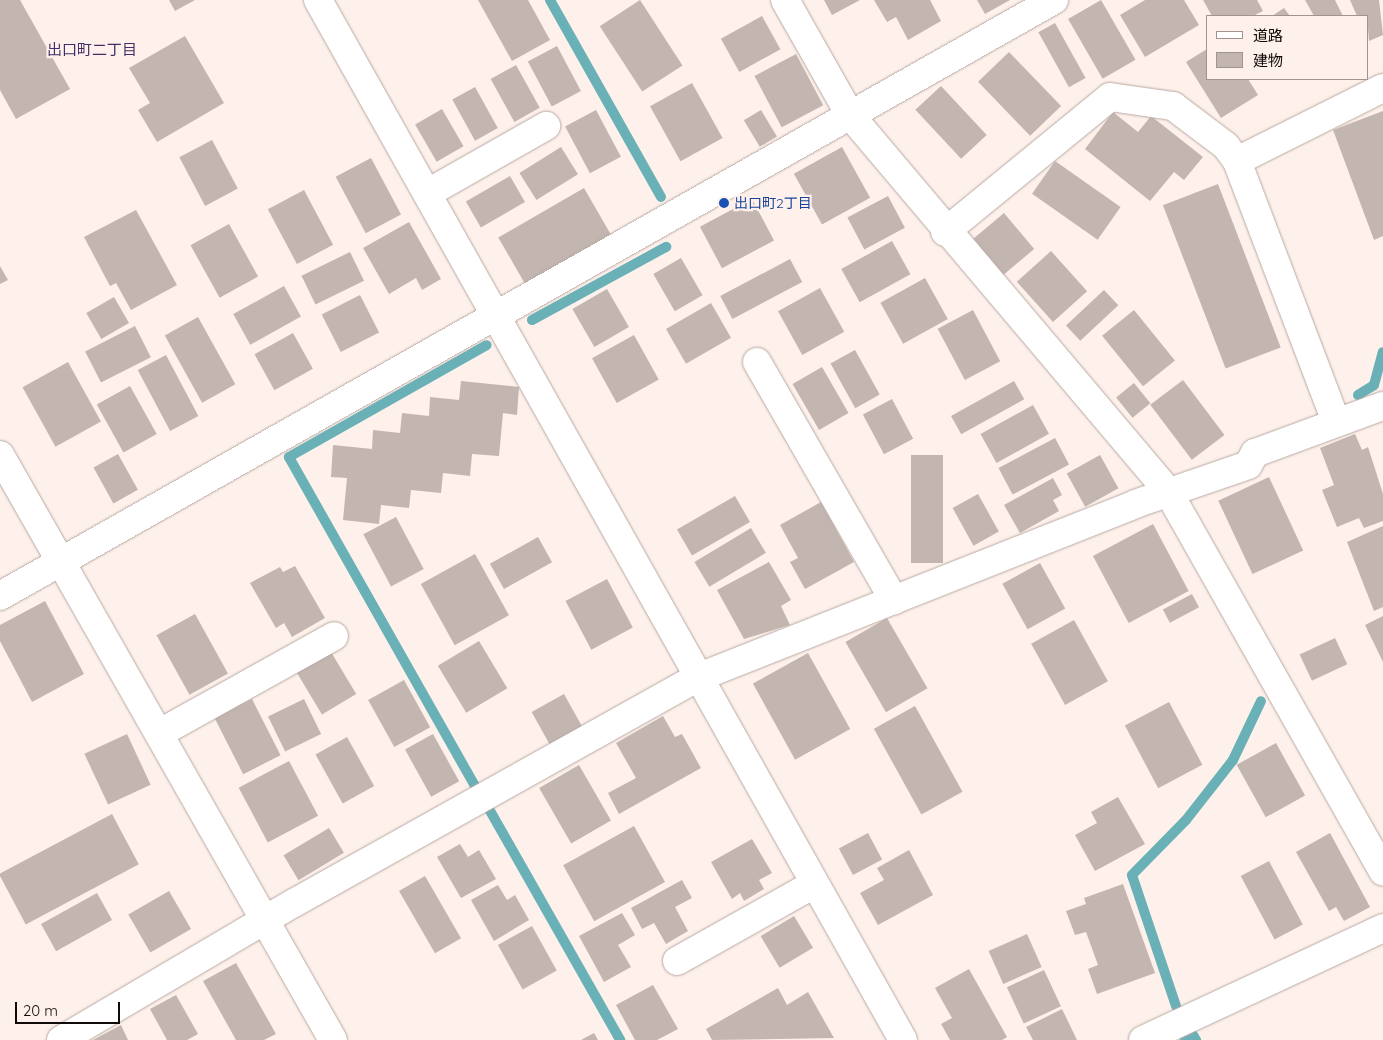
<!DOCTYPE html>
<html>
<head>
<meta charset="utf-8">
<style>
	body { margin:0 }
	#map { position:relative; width:1383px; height:1040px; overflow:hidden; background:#fef0ea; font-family:Quicksand,"Noto Sans JP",sans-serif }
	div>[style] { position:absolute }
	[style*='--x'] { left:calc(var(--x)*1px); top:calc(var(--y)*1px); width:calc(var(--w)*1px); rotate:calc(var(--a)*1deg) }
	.stream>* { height:10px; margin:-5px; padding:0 5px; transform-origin:5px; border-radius:5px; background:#69b0b7 }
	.building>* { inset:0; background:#c3b5b0; transform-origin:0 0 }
	.roads { filter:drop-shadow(0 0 1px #b7a9a4) drop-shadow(0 0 1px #b7a9a4) }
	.minor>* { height:28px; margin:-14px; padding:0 14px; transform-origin:14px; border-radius:14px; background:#fff }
	.dots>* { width:14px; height:14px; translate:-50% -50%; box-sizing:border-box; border:2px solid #fef0ea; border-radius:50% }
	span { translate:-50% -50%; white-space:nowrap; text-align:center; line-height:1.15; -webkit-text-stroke:4.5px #fef0ea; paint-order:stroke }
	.transit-label { font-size:14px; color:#164399 }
	.left { translate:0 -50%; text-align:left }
	.neighbourhood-label { font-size:15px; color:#422d68 }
	.legend { position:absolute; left:1206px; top:15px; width:162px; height:65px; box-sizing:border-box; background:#fef0ea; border:1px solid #9f9490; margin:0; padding:6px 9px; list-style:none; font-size:15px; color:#100b09 }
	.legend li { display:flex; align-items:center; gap:10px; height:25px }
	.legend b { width:25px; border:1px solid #9f9490 }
	.scale { position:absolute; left:15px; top:1002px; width:105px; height:22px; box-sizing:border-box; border:2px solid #100b09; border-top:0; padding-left:6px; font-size:15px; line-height:18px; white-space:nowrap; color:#100b09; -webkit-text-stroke:4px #fef0ea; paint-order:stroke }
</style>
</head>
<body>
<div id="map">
	<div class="stream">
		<div style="--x:550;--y:0;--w:226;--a:60.6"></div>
		<div style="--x:532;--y:320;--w:153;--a:-28.6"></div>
		<div style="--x:1358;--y:395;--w:19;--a:-32"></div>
		<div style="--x:1374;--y:385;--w:34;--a:-75"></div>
		<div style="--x:475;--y:786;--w:378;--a:-119.5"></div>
		<div style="--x:289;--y:457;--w:227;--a:-29.5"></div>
		<div style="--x:489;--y:809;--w:266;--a:60.4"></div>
		<div style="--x:1176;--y:1006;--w:138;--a:-108.6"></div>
		<div style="--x:1132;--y:875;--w:77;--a:-45.5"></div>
		<div style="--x:1186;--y:820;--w:76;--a:-51.9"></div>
		<div style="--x:1233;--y:760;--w:65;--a:-64.6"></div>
		<div style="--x:1185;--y:1040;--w:9;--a:-32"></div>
		<div style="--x:1193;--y:1035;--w:6;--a:59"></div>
	</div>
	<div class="building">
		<div style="clip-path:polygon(0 0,20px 0,70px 89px,16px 119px,0 90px)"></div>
		<div style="clip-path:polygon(169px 0,195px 0,175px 11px)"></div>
		<div style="clip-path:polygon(478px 0,528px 0,550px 40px,512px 61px)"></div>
		<div style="left:640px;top:0;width:78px;height:48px;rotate:57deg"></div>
		<div style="clip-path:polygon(824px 0,860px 0,832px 15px)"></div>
		<div style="clip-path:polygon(874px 0,930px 0,941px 21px,908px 40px,896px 17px,887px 22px)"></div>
		<div style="clip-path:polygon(977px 0,1010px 0,985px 14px)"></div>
		<div style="left:1101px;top:0;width:69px;height:38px;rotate:60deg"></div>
		<div style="clip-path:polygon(1145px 0,1184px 0,1199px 25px,1145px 57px,1120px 15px)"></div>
		<div style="clip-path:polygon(1203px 0,1257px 0,1263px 11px,1253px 16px,1212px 16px)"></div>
		<div style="clip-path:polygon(1305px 0,1335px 0,1343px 16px,1314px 16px)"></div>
		<div style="clip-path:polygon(1350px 0,1379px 0,1383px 35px,1369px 41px,1367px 16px,1357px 16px)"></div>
		<div style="clip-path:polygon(1284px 8px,1290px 16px,1272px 16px)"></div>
		<div style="left:762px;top:16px;width:38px;height:47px;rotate:61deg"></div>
		<div style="left:1055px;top:23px;width:63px;height:19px;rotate:61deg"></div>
		<div style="clip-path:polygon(185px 36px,224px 103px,157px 142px,138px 110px,150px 103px,129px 68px)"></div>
		<div style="left:557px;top:46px;width:51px;height:33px;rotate:62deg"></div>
		<div style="clip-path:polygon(1207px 49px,1207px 79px,1248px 79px,1258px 95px,1221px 118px,1186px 62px)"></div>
		<div style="left:1009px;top:52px;width:75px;height:43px;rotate:46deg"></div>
		<div style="left:796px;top:54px;width:58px;height:47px;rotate:62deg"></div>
		<div style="left:516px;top:65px;width:49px;height:29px;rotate:61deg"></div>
		<div style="left:692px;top:83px;width:63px;height:48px;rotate:61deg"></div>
		<div style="left:941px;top:86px;width:67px;height:35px;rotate:47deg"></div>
		<div style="left:475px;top:87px;width:47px;height:26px;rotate:61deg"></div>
		<div style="left:442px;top:109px;width:43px;height:31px;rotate:60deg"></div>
		<div style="left:596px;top:110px;width:53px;height:35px;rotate:62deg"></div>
		<div style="left:761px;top:110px;width:31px;height:20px;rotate:59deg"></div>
		<div style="clip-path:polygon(1383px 111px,1383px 236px,1374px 240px,1333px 130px)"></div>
		<div style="clip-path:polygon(1113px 112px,1138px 132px,1151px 116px,1203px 157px,1184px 180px,1174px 172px,1150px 201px,1085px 149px)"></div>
		<div style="left:212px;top:140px;width:55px;height:37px;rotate:62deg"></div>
		<div style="left:561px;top:147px;width:32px;height:49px;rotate:58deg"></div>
		<div style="left:842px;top:147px;width:58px;height:55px;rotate:61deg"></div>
		<div style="left:371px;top:158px;width:64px;height:40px;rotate:62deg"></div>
		<div style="left:1055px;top:161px;width:80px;height:40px;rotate:35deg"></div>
		<div style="left:510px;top:176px;width:30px;height:51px;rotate:60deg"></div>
		<div style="left:1218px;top:184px;width:175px;height:59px;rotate:69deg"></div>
		<div style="left:584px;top:188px;width:56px;height:99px;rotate:60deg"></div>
		<div style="left:304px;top:190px;width:62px;height:41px;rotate:62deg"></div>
		<div style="left:888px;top:196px;width:36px;height:46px;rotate:62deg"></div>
		<div style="left:752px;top:199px;width:47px;height:59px;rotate:62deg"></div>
		<div style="clip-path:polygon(136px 210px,177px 285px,131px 310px,116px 283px,110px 286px,84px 237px)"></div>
		<div style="left:1004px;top:213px;width:47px;height:40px;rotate:50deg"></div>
		<div style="clip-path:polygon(409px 222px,441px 279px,422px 290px,416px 278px,389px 294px,363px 248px)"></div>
		<div style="left:229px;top:224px;width:60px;height:44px;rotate:61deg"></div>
		<div style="left:892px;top:241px;width:38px;height:58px;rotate:61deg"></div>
		<div style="left:1051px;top:251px;width:54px;height:46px;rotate:48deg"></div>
		<div style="left:350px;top:252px;width:32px;height:54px;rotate:64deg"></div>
		<div style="left:681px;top:258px;width:43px;height:32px;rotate:60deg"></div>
		<div style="left:790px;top:259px;width:26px;height:79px;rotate:62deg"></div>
		<div style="clip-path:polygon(0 266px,8px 280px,0 284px)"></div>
		<div style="left:925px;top:278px;width:47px;height:51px;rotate:61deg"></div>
		<div style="left:284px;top:286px;width:35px;height:58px;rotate:61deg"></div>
		<div style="left:820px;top:288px;width:50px;height:48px;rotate:61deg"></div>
		<div style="left:607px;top:289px;width:44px;height:40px;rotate:60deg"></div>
		<div style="left:1104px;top:290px;width:21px;height:52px;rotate:47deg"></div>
		<div style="left:360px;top:295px;width:42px;height:43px;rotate:63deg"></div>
		<div style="left:114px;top:297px;width:30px;height:32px;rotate:60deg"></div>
		<div style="left:711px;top:303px;width:40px;height:52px;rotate:60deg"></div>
		<div style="left:973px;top:310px;width:58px;height:40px;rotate:62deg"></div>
		<div style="left:1134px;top:310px;width:65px;height:41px;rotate:51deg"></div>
		<div style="left:198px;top:317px;width:77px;height:38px;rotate:61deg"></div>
		<div style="left:135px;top:326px;width:35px;height:56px;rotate:63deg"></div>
		<div style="left:293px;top:333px;width:41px;height:44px;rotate:61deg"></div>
		<div style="left:634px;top:335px;width:51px;height:48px;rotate:61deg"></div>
		<div style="left:855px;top:350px;width:51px;height:28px;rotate:61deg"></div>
		<div style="left:166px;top:355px;width:69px;height:32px;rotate:62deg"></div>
		<div style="left:68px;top:362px;width:68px;height:52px;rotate:61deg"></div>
		<div style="left:822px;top:367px;width:53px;height:34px;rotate:60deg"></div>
		<div style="left:1183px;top:380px;width:69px;height:41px;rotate:53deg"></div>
		<div style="clip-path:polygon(461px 381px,519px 387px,517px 415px,503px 413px,499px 456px,472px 454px,470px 476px,443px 473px,441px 493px,411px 490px,409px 508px,381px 505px,379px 524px,343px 520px,347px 478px,331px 477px,333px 445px,372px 449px,373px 430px,400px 433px,402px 413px,429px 416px,430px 397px,459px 400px)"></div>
		<div style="left:1014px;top:381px;width:21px;height:72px;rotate:61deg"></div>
		<div style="left:1134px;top:383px;width:26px;height:23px;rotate:51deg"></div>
		<div style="left:130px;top:386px;width:55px;height:38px;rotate:61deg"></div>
		<div style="left:892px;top:399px;width:45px;height:33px;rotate:62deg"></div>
		<div style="left:1033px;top:405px;width:33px;height:60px;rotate:61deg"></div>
		<div style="clip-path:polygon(1355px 434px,1362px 450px,1368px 447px,1383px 494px,1383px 521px,1364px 528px,1359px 518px,1337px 527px,1322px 490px,1334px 485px,1320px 448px)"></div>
		<div style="left:1055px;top:438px;width:30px;height:64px;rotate:62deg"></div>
		<div style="left:118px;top:454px;width:41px;height:28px;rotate:61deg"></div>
		<div style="left:911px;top:455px;width:32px;height:108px"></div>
		<div style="left:1100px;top:455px;width:38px;height:38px;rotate:61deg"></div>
		<div style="left:1269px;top:477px;width:81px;height:56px;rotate:65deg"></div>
		<div style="clip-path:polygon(1053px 478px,1062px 495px,1053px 500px,1059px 511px,1020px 533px,1004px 505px)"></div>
		<div style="left:978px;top:494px;width:43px;height:29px;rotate:61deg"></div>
		<div style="left:735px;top:496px;width:30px;height:67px;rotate:60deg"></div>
		<div style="clip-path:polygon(821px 502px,854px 562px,805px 589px,790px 562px,798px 558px,780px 525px)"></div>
		<div style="left:396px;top:517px;width:59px;height:37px;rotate:62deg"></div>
		<div style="left:1153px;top:524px;width:76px;height:68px;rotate:62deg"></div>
		<div style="clip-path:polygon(1383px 526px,1383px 607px,1374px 611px,1347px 542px)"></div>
		<div style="left:751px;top:528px;width:29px;height:66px;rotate:59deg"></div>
		<div style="left:538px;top:537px;width:29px;height:55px;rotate:61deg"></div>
		<div style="left:475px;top:554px;width:70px;height:62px;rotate:61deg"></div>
		<div style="clip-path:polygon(769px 562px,791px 600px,781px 606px,790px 625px,744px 639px,717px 590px)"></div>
		<div style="left:1040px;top:563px;width:52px;height:43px;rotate:61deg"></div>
		<div style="clip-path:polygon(295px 566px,325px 618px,292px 637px,284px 623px,276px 628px,250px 583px,280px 567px,283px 572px)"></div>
		<div style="left:607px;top:579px;width:55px;height:47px;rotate:62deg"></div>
		<div style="left:1192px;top:594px;width:15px;height:33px;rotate:62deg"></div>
		<div style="clip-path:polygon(45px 601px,84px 674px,32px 702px,0 641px,0 625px)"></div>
		<div style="left:195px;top:614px;width:68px;height:44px;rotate:61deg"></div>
		<div style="clip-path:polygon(1383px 616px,1383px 662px,1365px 625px)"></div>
		<div style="left:887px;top:618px;width:81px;height:48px;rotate:60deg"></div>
		<div style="left:1074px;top:620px;width:70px;height:49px;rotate:61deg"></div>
		<div style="left:1335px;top:638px;width:29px;height:39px;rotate:65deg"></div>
		<div style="left:479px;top:641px;width:55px;height:48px;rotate:59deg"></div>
		<div style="left:331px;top:652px;width:49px;height:40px;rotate:59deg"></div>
		<div style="left:808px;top:653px;width:87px;height:63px;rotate:61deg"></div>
		<div style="left:404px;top:680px;width:54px;height:41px;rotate:61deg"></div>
		<div style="left:564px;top:694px;width:37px;height:37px;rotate:61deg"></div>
		<div style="left:252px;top:699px;width:63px;height:42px;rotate:63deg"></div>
		<div style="left:304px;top:699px;width:39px;height:40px;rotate:64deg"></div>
		<div style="left:1169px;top:702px;width:71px;height:50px;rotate:62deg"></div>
		<div style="left:915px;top:706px;width:98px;height:47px;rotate:61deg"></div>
		<div style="clip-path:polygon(663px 716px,675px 737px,682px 734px,701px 768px,619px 814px,608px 793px,636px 778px,616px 743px)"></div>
		<div style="left:127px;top:734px;width:56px;height:47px;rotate:65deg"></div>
		<div style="left:433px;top:734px;width:54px;height:32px;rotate:61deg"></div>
		<div style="left:347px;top:737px;width:56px;height:36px;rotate:61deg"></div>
		<div style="left:1276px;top:743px;width:60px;height:45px;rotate:61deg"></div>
		<div style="left:289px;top:761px;width:62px;height:57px;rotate:62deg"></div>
		<div style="left:579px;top:765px;width:64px;height:46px;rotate:60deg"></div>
		<div style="clip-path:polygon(1118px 797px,1145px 844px,1095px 871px,1075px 835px,1097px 823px,1091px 812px)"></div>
		<div style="left:112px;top:814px;width:57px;height:128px;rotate:62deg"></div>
		<div style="left:634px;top:826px;width:64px;height:81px;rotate:61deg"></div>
		<div style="left:329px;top:828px;width:29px;height:53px;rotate:59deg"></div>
		<div style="left:868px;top:833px;width:30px;height:33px;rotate:62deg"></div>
		<div style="clip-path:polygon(1330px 833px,1370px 907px,1344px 921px,1336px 907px,1329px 911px,1296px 852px)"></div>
		<div style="clip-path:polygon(752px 839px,772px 873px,759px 880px,764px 889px,744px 901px,740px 893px,732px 899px,711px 862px)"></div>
		<div style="clip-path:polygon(460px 844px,468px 857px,479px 850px,496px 879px,461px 898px,437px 857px)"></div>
		<div style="clip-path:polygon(909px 850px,933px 895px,878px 925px,860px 893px,884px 880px,877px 868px)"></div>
		<div style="left:1269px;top:861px;width:72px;height:32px;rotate:62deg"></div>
		<div style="left:425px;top:876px;width:72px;height:30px;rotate:60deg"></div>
		<div style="clip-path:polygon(682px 880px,692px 898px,675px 907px,688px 931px,666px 944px,654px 923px,642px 929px,631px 908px)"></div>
		<div style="clip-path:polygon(1123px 884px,1155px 973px,1097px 994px,1088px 969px,1098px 965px,1086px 932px,1075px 935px,1066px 911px,1086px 904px,1084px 898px)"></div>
		<div style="clip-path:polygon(498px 885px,507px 900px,515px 895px,529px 920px,494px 941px,471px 900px)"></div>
		<div style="left:169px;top:891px;width:44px;height:47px;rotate:60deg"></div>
		<div style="left:97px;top:893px;width:31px;height:64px;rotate:61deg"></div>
		<div style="clip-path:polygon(622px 913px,635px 935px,618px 945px,631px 967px,604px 982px,579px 936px)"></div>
		<div style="left:794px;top:916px;width:37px;height:39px;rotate:59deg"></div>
		<div style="left:532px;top:926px;width:51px;height:39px;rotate:61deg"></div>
		<div style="left:1027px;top:934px;width:36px;height:42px;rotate:66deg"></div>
		<div style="clip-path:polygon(236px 963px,276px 1034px,264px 1040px,236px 1040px,203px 981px)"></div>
		<div style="clip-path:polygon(969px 969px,1007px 1037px,1002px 1040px,950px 1040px,941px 1024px,952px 1018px,935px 988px)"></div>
		<div style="left:1044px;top:970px;width:40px;height:41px;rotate:65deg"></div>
		<div style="clip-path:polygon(653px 985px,678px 1029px,657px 1040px,635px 1040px,616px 1005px)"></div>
		<div style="clip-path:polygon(778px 988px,787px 1005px,808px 992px,834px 1038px,712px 1040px,706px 1029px)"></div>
		<div style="clip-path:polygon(176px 995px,198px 1034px,187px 1040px,167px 1040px,150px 1009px)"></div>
		<div style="clip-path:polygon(1062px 1009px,1077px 1040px,1033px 1040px,1026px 1027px)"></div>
		<div style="clip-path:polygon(121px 1025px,128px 1040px,93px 1040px)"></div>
		<div style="clip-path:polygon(594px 1033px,598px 1040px,581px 1040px)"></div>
	</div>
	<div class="roads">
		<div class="minor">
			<div style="--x:318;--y:0;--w:1193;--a:60.64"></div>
			<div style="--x:785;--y:0;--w:132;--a:60.5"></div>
			<div style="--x:850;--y:115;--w:495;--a:49.8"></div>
			<div style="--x:1169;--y:493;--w:435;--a:60.5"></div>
			<div style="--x:1237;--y:161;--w:163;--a:-26.6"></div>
			<div style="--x:428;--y:193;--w:136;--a:-29.6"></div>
			<div style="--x:945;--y:232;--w:213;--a:-39.3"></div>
			<div style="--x:1110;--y:97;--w:64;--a:8.1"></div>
			<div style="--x:1173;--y:106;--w:66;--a:37"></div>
			<div style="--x:1226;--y:146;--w:19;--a:54"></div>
			<div style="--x:1237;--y:161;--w:279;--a:69.2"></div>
			<div style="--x:757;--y:362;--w:275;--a:60.1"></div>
			<div style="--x:0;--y:455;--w:673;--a:60.35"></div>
			<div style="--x:0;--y:596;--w:1211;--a:-29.49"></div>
			<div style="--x:160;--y:733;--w:199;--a:-29.1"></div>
			<div style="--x:677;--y:961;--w:157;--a:-29.3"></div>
			<div style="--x:61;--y:1040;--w:270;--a:-30.5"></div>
			<div style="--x:294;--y:903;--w:464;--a:-29.2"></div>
			<div style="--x:699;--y:677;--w:469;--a:-21.6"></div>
			<div style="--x:1135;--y:504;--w:120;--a:-19"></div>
			<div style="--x:1248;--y:465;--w:14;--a:-60"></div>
			<div style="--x:1255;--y:453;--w:136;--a:-20.2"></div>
			<div style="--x:1143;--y:1040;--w:265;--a:-25"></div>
		</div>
	</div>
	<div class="dots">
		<div style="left:724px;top:203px;background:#1a4fb4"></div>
	</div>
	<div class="transit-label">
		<span class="left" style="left:734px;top:203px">出口町2丁目</span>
	</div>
	<div class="neighbourhood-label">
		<span style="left:92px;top:50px">出口町二丁目</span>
	</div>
	<ul class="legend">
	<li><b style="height:6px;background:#fff"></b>道路</li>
	<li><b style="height:14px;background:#c3b5b0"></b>建物</li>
	</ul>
	<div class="scale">20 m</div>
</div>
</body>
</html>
